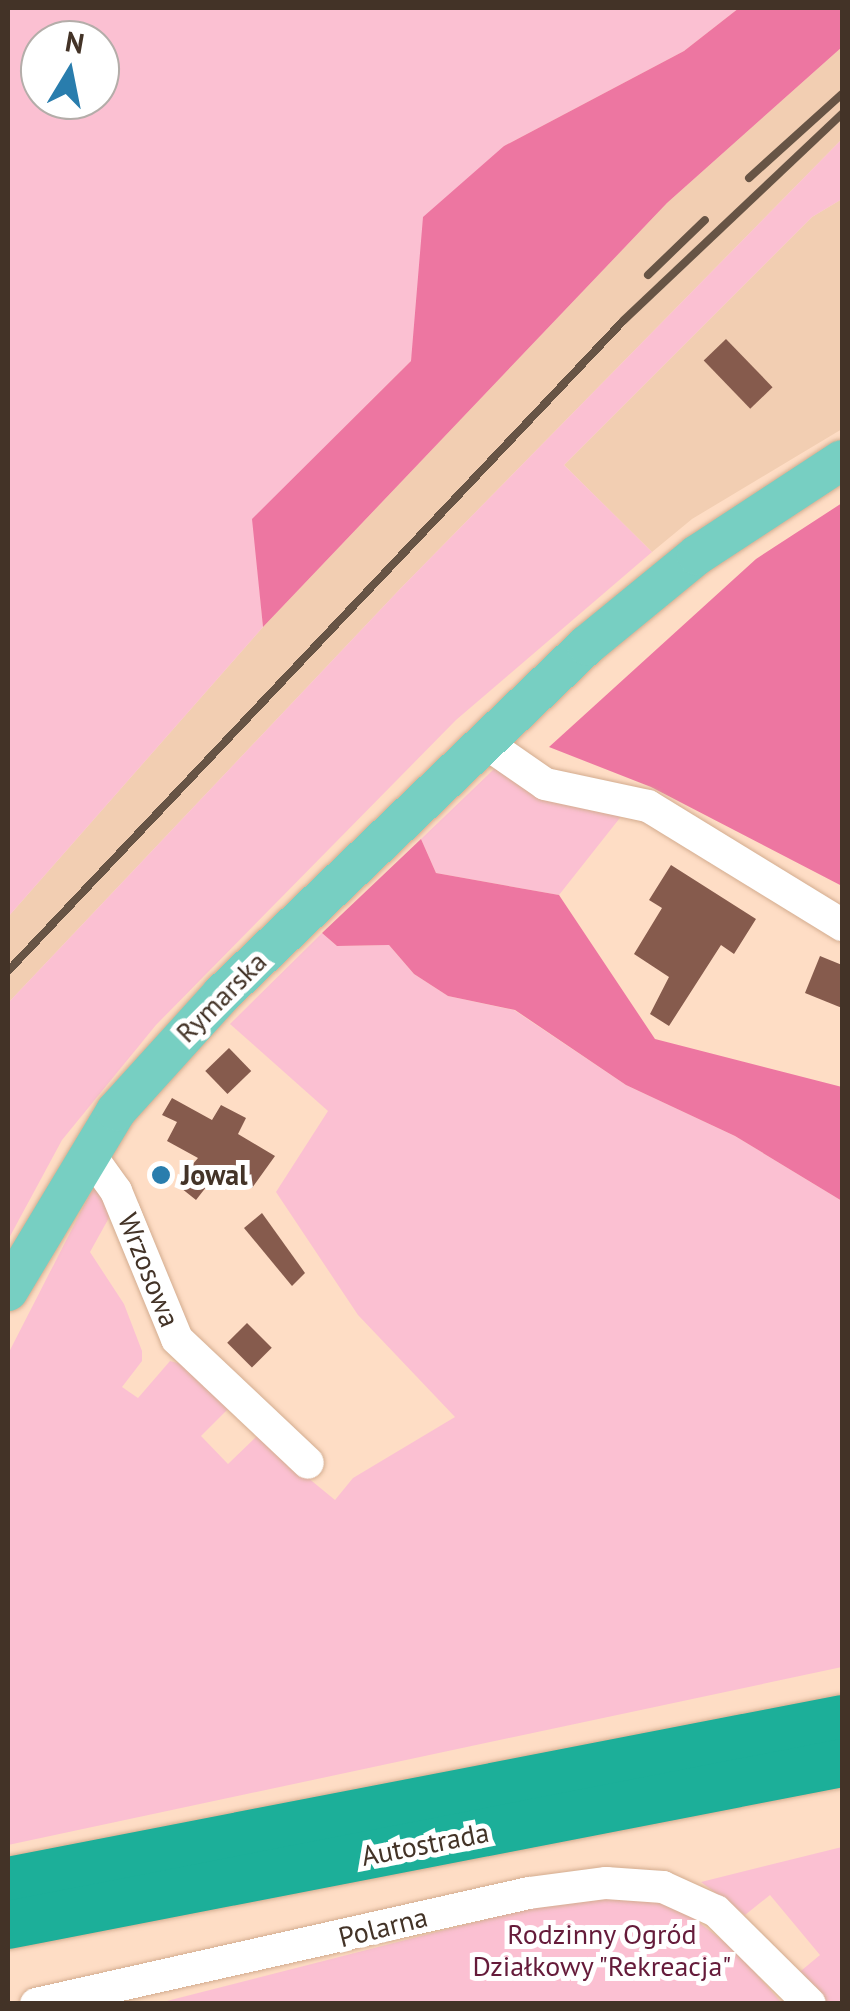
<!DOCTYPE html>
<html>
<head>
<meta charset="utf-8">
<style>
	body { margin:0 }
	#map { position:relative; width:850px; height:2011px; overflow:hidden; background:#feddc5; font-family:"PT Sans",sans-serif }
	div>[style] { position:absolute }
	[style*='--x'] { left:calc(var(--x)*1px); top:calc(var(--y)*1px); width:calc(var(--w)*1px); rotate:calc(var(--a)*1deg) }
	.built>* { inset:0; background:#f2ceb2 }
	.green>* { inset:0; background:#fbc0d2 }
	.forest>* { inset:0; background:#ed76a1 }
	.building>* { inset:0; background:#865b4d; transform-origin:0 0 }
	.roads { filter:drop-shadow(0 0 2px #d3ac8f) drop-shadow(0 0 2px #d3ac8f) }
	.minor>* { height:32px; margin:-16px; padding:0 16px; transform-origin:16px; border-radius:16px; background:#fff }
	.major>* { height:40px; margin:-20px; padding:0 20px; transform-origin:20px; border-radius:20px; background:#77cfc2 }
	.highway>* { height:48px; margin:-24px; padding:0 24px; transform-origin:24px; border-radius:24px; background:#1caf99 }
	.rail>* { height:8px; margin:-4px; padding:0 4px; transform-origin:4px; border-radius:4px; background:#675445 }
	.dots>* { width:28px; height:28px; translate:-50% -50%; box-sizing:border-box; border:5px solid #fff; border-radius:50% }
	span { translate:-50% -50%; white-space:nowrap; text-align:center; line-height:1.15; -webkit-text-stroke:10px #fff; paint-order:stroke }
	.street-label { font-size:28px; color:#433327 }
	.poi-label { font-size:28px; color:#433327; font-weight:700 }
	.left { translate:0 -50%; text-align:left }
	.park-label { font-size:28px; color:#651b3a }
	.frame { position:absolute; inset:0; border:10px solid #433327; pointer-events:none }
	.north { position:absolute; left:20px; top:20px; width:100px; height:100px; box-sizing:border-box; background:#fff; border:2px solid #b4ada9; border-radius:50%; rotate:10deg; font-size:28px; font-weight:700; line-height:40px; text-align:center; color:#433327 }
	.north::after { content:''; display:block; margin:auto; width:35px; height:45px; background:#297dad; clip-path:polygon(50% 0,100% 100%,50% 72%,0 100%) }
</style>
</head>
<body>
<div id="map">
	<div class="built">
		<div style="clip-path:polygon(842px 47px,842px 139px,400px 589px,8px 1003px,8px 917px,263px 627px,667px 203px)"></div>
		<div style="clip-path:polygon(842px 199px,842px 429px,692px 519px,652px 552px,564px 465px,812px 217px)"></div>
	</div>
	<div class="green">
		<div style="clip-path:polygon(evenodd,8px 8px,739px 8px,684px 51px,504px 146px,421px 301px,411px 361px,253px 519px,263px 627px,8px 917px,8px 8px,40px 40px,100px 40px,100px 100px,40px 100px,40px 40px)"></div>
		<div style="clip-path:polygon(842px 139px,842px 199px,812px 217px,564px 465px,652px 552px,456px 720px,156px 1025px,62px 1140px,8px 1240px,8px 1003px,400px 589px)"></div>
		<div style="clip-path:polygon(495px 768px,623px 814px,559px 895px,436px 873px,421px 839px)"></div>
		<div style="clip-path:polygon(322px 933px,337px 946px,389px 945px,414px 974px,448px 996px,514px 1010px,626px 1085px,735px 1136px,842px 1201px,842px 1667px,8px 1845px,8px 1354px,96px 1182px,110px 1216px,90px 1252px,124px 1304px,142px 1351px,142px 1361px,122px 1387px,138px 1398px,170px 1361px,188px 1366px,229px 1408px,201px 1436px,228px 1464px,257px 1436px,335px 1500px,353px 1478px,455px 1417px,358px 1315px,276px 1192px,328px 1111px,230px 1024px)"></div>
		<div style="clip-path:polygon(842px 1847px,842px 2003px,821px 2003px,796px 1975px,820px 1955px,770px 1895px,745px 1915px,701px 1882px)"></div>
		<div style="clip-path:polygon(663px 1895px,735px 1950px,782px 2003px,155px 2004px,577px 1896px)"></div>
	</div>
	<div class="forest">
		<div style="clip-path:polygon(739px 8px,842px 8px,842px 47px,667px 203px,263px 627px,252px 519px,411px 361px,423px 217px,504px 146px,684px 51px)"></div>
		<div style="clip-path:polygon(842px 503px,842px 886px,651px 787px,549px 747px,756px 559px)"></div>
		<div style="clip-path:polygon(421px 839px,436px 873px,559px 895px,655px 1039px,842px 1087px,842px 1201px,735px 1136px,626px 1085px,515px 1010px,448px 996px,414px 974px,389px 945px,337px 946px,322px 933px)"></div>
	</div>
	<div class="building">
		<div style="left:726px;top:339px;width:67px;height:31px;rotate:46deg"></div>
		<div style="clip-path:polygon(671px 865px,756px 919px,734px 954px,721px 945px,669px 1026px,650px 1014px,669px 977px,634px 954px,662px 908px,649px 900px)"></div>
		<div style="clip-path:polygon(820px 956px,842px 965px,842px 1008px,805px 993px)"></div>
		<div style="left:229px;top:1048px;width:32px;height:33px;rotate:46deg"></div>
		<div style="clip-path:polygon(172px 1098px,212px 1120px,221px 1105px,246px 1118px,238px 1134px,275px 1156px,252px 1188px,221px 1168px,196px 1200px,176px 1184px,198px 1158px,167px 1141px,177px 1122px,162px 1115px)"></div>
		<div style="clip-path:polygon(262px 1213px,305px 1273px,292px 1286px,244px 1228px)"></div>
		<div style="left:247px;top:1323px;width:35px;height:28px;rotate:45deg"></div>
	</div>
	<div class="roads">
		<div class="minor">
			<div style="--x:483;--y:741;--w:75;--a:34.7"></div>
			<div style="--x:545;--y:784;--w:105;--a:12.1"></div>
			<div style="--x:648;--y:806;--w:228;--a:31.5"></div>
			<div style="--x:88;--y:1152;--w:48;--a:54.3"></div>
			<div style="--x:116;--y:1191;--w:160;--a:67.6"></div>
			<div style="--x:177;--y:1339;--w:180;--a:43.4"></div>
			<div style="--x:36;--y:2004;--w:505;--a:-12.69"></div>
			<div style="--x:529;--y:1893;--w:78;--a:-7.4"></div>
			<div style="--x:606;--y:1883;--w:57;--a:4"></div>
			<div style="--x:663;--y:1887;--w:58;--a:24.4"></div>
			<div style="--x:716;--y:1911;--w:132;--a:44.7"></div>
		</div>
		<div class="major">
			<div style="--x:8;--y:1291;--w:210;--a:-59"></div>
			<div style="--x:116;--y:1111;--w:156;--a:-47.8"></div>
			<div style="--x:221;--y:995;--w:506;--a:-43.72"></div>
			<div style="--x:587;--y:645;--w:142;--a:-39.3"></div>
			<div style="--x:697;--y:555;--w:173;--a:-33.2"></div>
		</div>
		<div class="highway">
			<div style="--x:8;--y:1881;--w:850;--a:-10.99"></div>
			<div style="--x:8;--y:1925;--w:850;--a:-10.99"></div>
		</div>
	</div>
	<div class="rail">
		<div style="--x:749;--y:178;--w:125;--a:-42.1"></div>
		<div style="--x:648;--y:275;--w:79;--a:-44"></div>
		<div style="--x:8;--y:971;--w:896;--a:-46.58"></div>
		<div style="--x:624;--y:320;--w:300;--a:-43.4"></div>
	</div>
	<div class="dots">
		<div style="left:161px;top:1175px;background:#297dad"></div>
	</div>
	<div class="street-label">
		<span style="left:221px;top:997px;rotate:-45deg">Rymarska</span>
		<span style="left:149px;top:1270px;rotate:68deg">Wrzosowa</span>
		<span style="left:425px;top:1844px;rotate:-11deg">Autostrada</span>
		<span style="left:383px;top:1927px;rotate:-14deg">Polarna</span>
	</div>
	<div class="poi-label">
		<span class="left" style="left:181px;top:1175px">Jowal</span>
	</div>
	<div class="park-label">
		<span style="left:602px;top:1950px">Rodzinny Ogród<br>Działkowy "Rekreacja"</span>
	</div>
	<div class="frame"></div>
	<div class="north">N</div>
</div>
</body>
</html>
